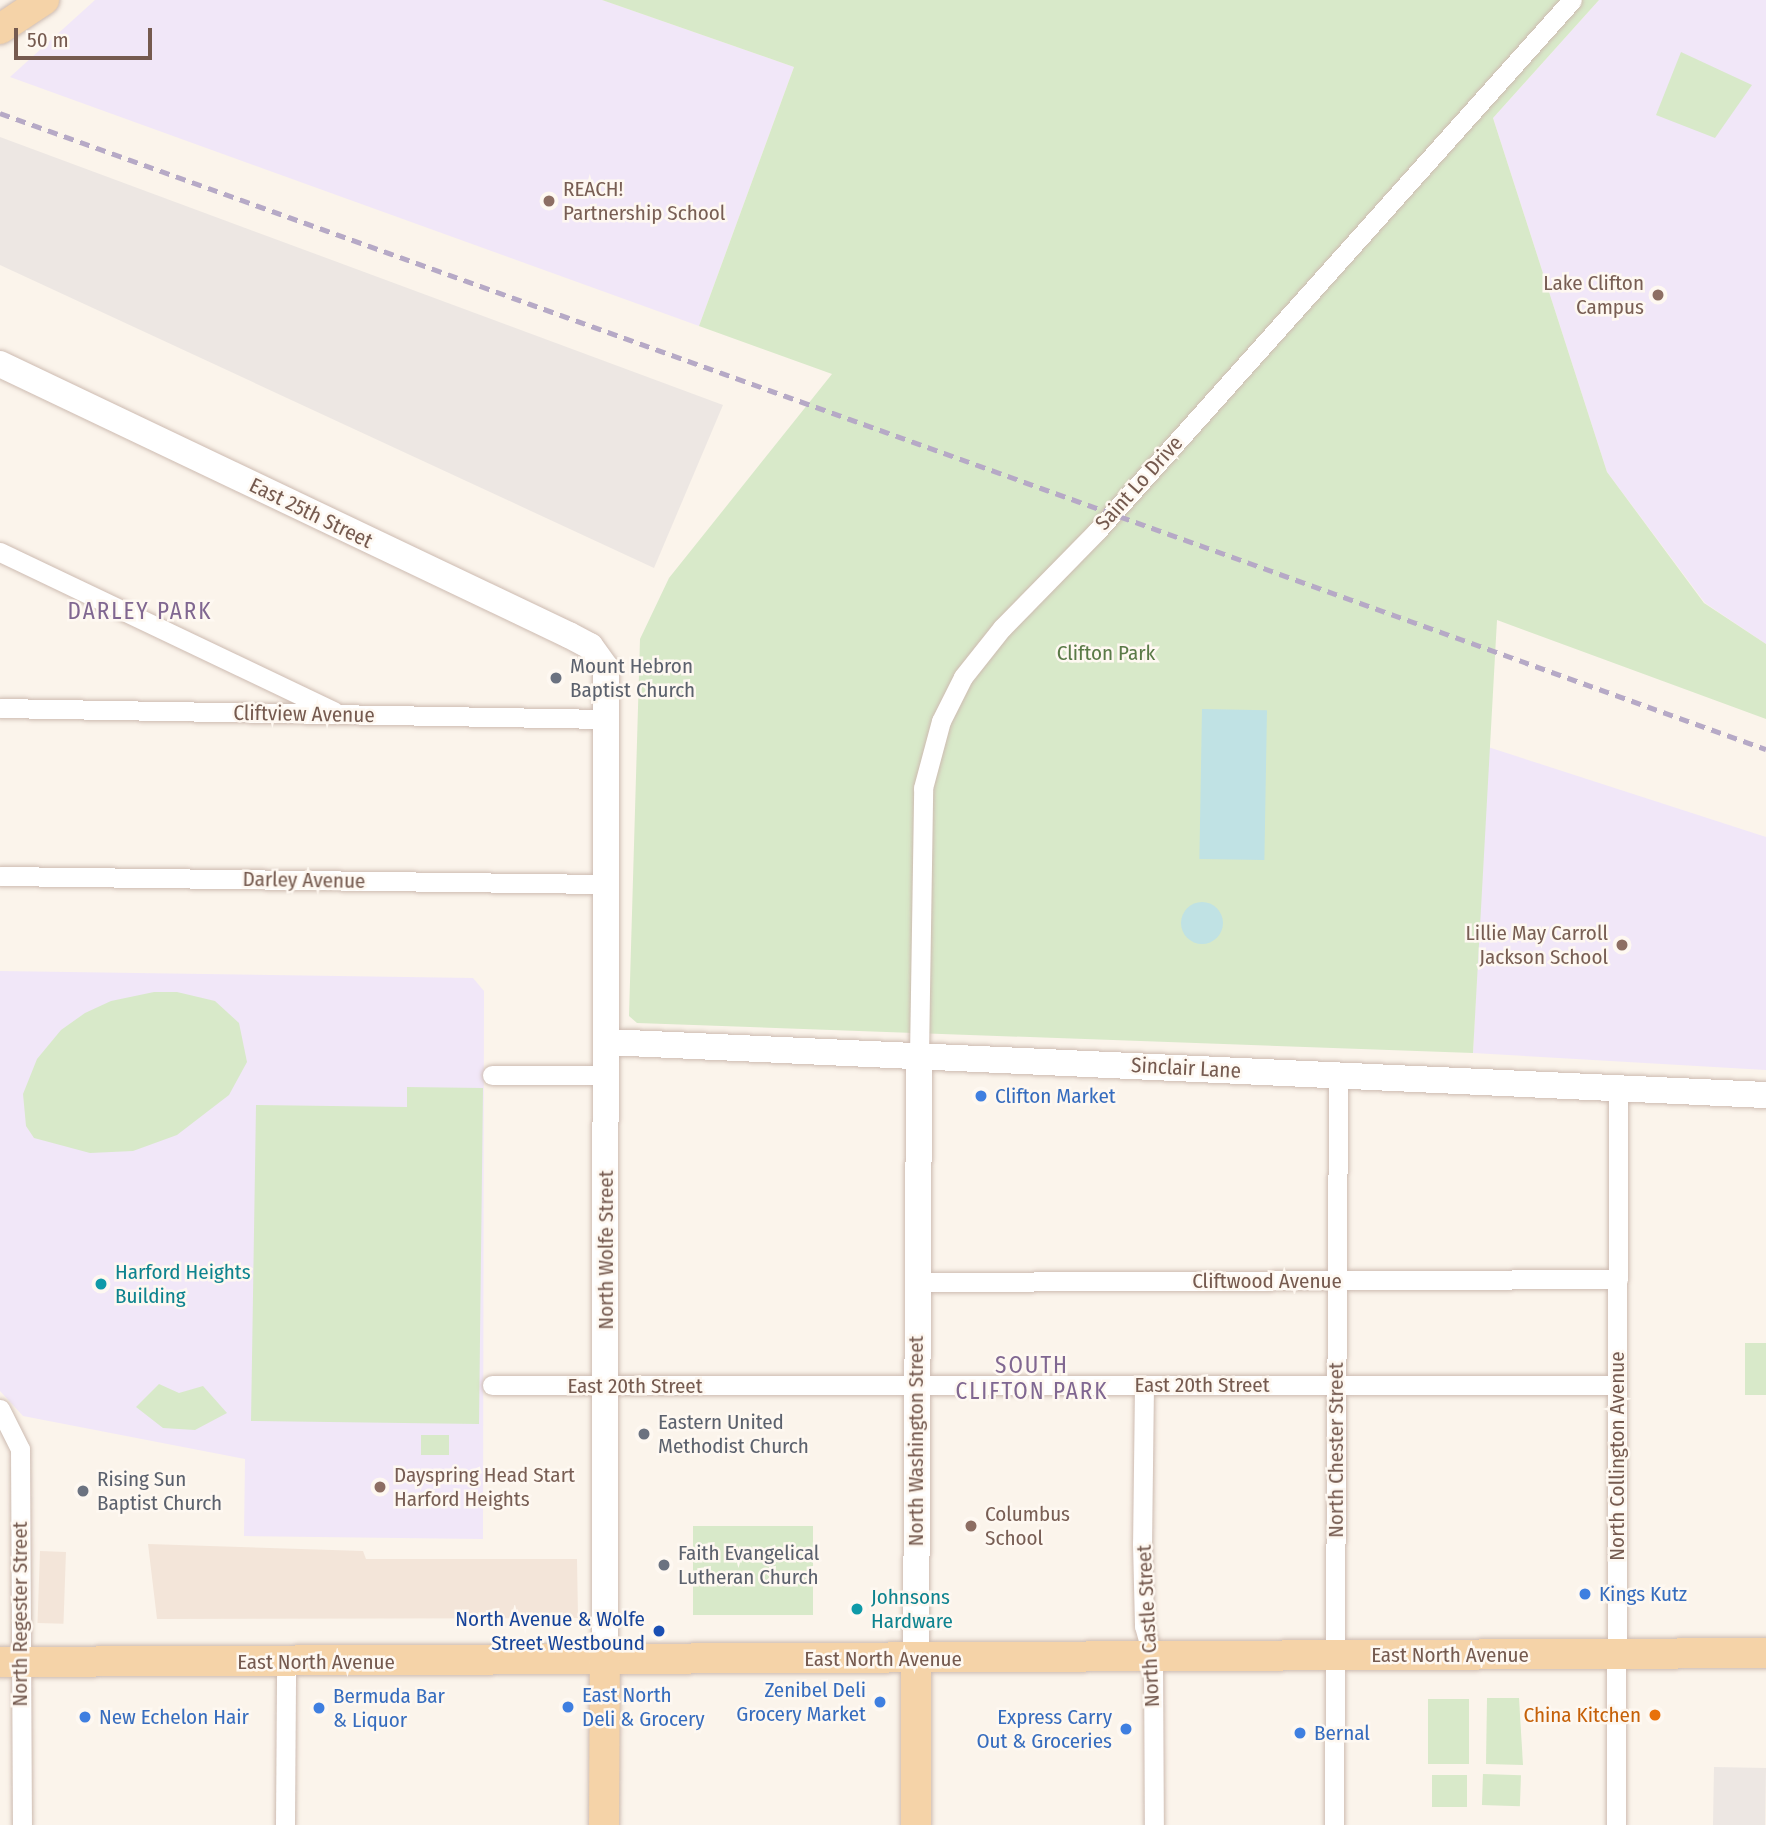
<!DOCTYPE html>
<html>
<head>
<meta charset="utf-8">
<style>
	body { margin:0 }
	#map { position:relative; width:1766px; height:1825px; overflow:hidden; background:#fbf4eb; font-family:"Fira Sans Condensed",sans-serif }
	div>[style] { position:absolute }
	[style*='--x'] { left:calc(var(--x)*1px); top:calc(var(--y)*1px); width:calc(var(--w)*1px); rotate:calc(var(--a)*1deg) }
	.residential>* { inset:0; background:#f3e5d9; transform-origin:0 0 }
	.industrial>* { inset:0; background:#ede7e3; transform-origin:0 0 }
	.education>* { inset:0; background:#f1e7f8 }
	.green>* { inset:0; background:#d8e9c9; transform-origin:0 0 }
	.water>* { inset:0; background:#c0e2e4; transform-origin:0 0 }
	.round { border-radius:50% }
	.roads { filter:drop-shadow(0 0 2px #cdbbb1) drop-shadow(0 0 2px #cdbbb1) }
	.minor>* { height:19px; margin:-9.5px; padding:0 9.5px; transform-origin:9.5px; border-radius:9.5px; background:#fff }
	.secondary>* { height:26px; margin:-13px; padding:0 13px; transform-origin:13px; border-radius:13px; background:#fff }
	.primary>* { height:30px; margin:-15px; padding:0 15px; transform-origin:15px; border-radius:15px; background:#f5d3a8 }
	.rail>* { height:5px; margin-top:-2.5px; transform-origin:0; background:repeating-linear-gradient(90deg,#b6a9c6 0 10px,transparent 0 17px) }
	.dots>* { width:19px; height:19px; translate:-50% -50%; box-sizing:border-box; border:4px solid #fef8f1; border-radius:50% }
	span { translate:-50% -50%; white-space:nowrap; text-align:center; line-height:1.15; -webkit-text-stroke:5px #fef8f1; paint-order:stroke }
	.education-label { font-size:21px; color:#785e54 }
	.left { translate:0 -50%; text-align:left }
	.right { translate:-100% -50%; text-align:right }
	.street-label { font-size:21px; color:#755a4f }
	.park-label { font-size:21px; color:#5a7a47 }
	.worship-label { font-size:21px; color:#5b616d }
	.shop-label { font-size:21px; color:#366cbe }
	.culture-label { font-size:21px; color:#0d838f }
	.transit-label { font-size:21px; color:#164399 }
	.food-label { font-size:21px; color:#c56008 }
	.neighbourhood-label { font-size:23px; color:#806791; letter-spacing:2px }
	.scale { position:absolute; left:14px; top:28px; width:138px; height:32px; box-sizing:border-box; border:4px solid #755a4f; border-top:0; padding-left:9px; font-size:21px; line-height:24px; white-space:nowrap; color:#755a4f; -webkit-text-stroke:5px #fef8f1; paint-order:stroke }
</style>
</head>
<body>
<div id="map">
	<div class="residential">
		<div style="clip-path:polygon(148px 1544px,363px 1551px,366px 1559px,577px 1559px,578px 1618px,157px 1619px)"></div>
		<div style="left:40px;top:1551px;width:26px;height:72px;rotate:2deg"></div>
	</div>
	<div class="industrial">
		<div style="clip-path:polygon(0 137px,723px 405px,654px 568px,0 265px)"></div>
		<div style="left:1714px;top:1767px;width:52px;height:58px;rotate:1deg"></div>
	</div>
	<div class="education">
		<div style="clip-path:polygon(95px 0,602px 0,794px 67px,699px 326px,10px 77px)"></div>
		<div style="clip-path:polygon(1599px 0,1766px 0,1766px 644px,1705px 603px,1607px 472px,1493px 118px)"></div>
		<div style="clip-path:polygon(1488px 747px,1766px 837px,1766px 1070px,1473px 1053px)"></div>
		<div style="clip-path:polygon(0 971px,473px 978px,484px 991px,483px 1539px,244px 1536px,245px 1459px,23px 1416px,0 1391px)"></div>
	</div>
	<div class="green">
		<div style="clip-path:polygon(602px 0,1599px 0,1493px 118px,1607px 472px,1704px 603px,1766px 644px,1766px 719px,1497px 620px,1473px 1053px,637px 1023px,629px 1016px,640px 639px,669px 578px,832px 374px,699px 326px,794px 67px)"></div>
		<div style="clip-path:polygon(1681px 52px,1752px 85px,1715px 138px,1656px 115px)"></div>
		<div style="clip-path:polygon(154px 992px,177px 992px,215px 1001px,239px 1023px,247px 1062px,229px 1095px,177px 1135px,133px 1151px,90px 1153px,34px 1138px,26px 1126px,23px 1094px,37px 1059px,61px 1030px,85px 1013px,111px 1001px)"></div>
		<div style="clip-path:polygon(407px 1087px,483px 1088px,479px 1424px,251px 1421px,256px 1105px,407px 1107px)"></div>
		<div style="left:1745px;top:1343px;width:21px;height:52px"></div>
		<div style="clip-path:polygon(159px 1384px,179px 1393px,203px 1386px,227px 1413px,195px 1430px,163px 1428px,136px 1407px)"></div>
		<div style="left:421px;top:1435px;width:28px;height:20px"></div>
		<div style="left:693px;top:1526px;width:120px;height:89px"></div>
		<div style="clip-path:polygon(1487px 1698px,1519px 1698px,1523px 1765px,1486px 1764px)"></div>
		<div style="left:1428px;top:1699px;width:41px;height:65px"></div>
		<div style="left:1483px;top:1774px;width:38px;height:31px;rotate:2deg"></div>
		<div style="left:1432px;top:1775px;width:35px;height:32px"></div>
	</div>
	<div class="water">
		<div style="left:1202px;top:709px;width:65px;height:150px;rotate:1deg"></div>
		<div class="round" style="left:1181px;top:902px;width:42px;height:42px"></div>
	</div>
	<div class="roads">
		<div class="minor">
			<div style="--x:0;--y:552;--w:370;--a:25.5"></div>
			<div style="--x:0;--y:708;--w:608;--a:1.04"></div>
			<div style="--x:0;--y:876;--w:607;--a:0.76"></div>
			<div style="--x:919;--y:1056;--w:268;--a:-89.1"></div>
			<div style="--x:923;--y:788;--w:69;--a:-75"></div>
			<div style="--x:941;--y:721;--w:49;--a:-63.4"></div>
			<div style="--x:963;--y:677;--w:63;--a:-51.5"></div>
			<div style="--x:1002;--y:628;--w:136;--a:-45.6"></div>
			<div style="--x:1097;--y:531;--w:712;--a:-48.19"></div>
			<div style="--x:492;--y:1075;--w:115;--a:0"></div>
			<div style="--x:916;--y:1282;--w:702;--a:-0.24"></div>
			<div style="--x:492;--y:1385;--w:1125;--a:0"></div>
			<div style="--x:1144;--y:1385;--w:158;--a:90.7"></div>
			<div style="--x:1142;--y:1543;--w:83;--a:88.6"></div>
			<div style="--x:1144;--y:1626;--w:32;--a:74"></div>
			<div style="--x:1153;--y:1657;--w:168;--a:89.7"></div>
			<div style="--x:0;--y:1409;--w:45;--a:63.4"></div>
			<div style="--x:20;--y:1449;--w:376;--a:89.7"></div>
			<div style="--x:285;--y:1825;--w:163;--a:-89.6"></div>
			<div style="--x:1334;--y:1825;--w:750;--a:-89.69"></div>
			<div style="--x:1616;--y:1825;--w:737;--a:-89.84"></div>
		</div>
		<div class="secondary">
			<div style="--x:0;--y:364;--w:630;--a:25.47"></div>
			<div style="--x:569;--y:635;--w:24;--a:28"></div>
			<div style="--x:590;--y:646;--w:27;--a:54"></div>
			<div style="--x:606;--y:668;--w:993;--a:90.06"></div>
			<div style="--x:607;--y:1042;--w:1160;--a:2.62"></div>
			<div style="--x:916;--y:1659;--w:603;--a:-89.71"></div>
		</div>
		<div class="primary">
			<div style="--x:0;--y:29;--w:53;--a:-33.4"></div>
			<div style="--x:0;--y:1662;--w:1766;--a:-0.29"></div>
			<div style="--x:604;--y:1825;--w:164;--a:-89.7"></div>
			<div style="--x:916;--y:1825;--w:166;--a:-90"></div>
		</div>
	</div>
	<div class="rail">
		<div style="--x:0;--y:113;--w:1877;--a:19.81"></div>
	</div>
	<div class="dots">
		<div style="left:549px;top:201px;background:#8d6e63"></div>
		<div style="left:1658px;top:295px;background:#8d6e63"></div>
		<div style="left:556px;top:678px;background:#6b7280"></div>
		<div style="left:1622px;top:945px;background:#8d6e63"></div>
		<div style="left:981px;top:1096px;background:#3f7fe0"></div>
		<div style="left:101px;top:1284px;background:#0f9aa8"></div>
		<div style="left:644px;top:1434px;background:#6b7280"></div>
		<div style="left:380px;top:1487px;background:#8d6e63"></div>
		<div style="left:83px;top:1491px;background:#6b7280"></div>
		<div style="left:971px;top:1526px;background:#8d6e63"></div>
		<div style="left:664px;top:1565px;background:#6b7280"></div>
		<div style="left:1585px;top:1594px;background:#3f7fe0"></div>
		<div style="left:857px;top:1609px;background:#0f9aa8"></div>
		<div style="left:659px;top:1631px;background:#1a4fb4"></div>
		<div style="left:880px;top:1702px;background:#3f7fe0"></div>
		<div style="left:568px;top:1707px;background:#3f7fe0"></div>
		<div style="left:319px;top:1708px;background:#3f7fe0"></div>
		<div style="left:1655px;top:1715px;background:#e8710a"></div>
		<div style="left:85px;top:1717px;background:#3f7fe0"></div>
		<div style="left:1126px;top:1729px;background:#3f7fe0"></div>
		<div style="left:1300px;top:1733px;background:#3f7fe0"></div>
	</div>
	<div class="education-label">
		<span class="left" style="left:563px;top:201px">REACH!<br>Partnership School</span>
		<span class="right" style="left:1644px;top:295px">Lake Clifton<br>Campus</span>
		<span class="right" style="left:1608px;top:945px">Lillie May Carroll<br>Jackson School</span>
		<span class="left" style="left:394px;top:1487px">Dayspring Head Start<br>Harford Heights</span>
		<span class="left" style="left:985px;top:1526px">Columbus<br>School</span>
	</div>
	<div class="street-label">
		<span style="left:1139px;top:483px;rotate:-48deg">Saint Lo Drive</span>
		<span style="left:311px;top:513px;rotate:26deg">East 25th Street</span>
		<span style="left:304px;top:714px;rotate:1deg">Cliftview Avenue</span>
		<span style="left:304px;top:880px;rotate:1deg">Darley Avenue</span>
		<span style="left:1186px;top:1068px;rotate:3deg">Sinclair Lane</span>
		<span style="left:606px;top:1250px;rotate:-90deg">North Wolfe Street</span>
		<span style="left:1267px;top:1281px">Cliftwood Avenue</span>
		<span style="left:1202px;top:1385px">East 20th Street</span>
		<span style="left:635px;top:1386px">East 20th Street</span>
		<span style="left:916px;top:1441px;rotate:-90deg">North Washington Street</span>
		<span style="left:1336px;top:1450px;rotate:-90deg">North Chester Street</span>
		<span style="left:1617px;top:1456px;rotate:-90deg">North Collington Avenue</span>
		<span style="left:20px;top:1614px;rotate:-90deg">North Regester Street</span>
		<span style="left:1148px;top:1626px;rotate:-93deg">North Castle Street</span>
		<span style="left:1450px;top:1655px">East North Avenue</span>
		<span style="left:883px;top:1659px">East North Avenue</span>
		<span style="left:316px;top:1662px">East North Avenue</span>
	</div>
	<div class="park-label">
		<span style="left:1106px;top:653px">Clifton Park</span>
	</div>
	<div class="worship-label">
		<span class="left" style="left:570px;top:678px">Mount Hebron<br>Baptist Church</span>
		<span class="left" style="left:658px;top:1434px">Eastern United<br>Methodist Church</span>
		<span class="left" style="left:97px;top:1491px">Rising Sun<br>Baptist Church</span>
		<span class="left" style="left:678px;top:1565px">Faith Evangelical<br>Lutheran Church</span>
	</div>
	<div class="shop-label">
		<span class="left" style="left:995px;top:1096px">Clifton Market</span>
		<span class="left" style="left:1599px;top:1594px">Kings Kutz</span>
		<span class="right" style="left:866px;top:1702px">Zenibel Deli<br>Grocery Market</span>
		<span class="left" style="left:582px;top:1707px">East North<br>Deli &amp; Grocery</span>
		<span class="left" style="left:333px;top:1708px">Bermuda Bar<br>&amp; Liquor</span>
		<span class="left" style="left:99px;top:1717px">New Echelon Hair</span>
		<span class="right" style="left:1112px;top:1729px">Express Carry<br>Out &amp; Groceries</span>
		<span class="left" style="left:1314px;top:1733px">Bernal</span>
	</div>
	<div class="culture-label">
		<span class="left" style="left:115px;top:1284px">Harford Heights<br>Building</span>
		<span class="left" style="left:871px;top:1609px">Johnsons<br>Hardware</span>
	</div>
	<div class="transit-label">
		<span class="right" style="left:645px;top:1631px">North Avenue &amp; Wolfe<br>Street Westbound</span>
	</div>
	<div class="food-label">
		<span class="right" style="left:1641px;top:1715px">China Kitchen</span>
	</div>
	<div class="neighbourhood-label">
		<span style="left:140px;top:611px">DARLEY PARK</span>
		<span style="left:1032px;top:1378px">SOUTH<br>CLIFTON PARK</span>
	</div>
	<div class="scale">50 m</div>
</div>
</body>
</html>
